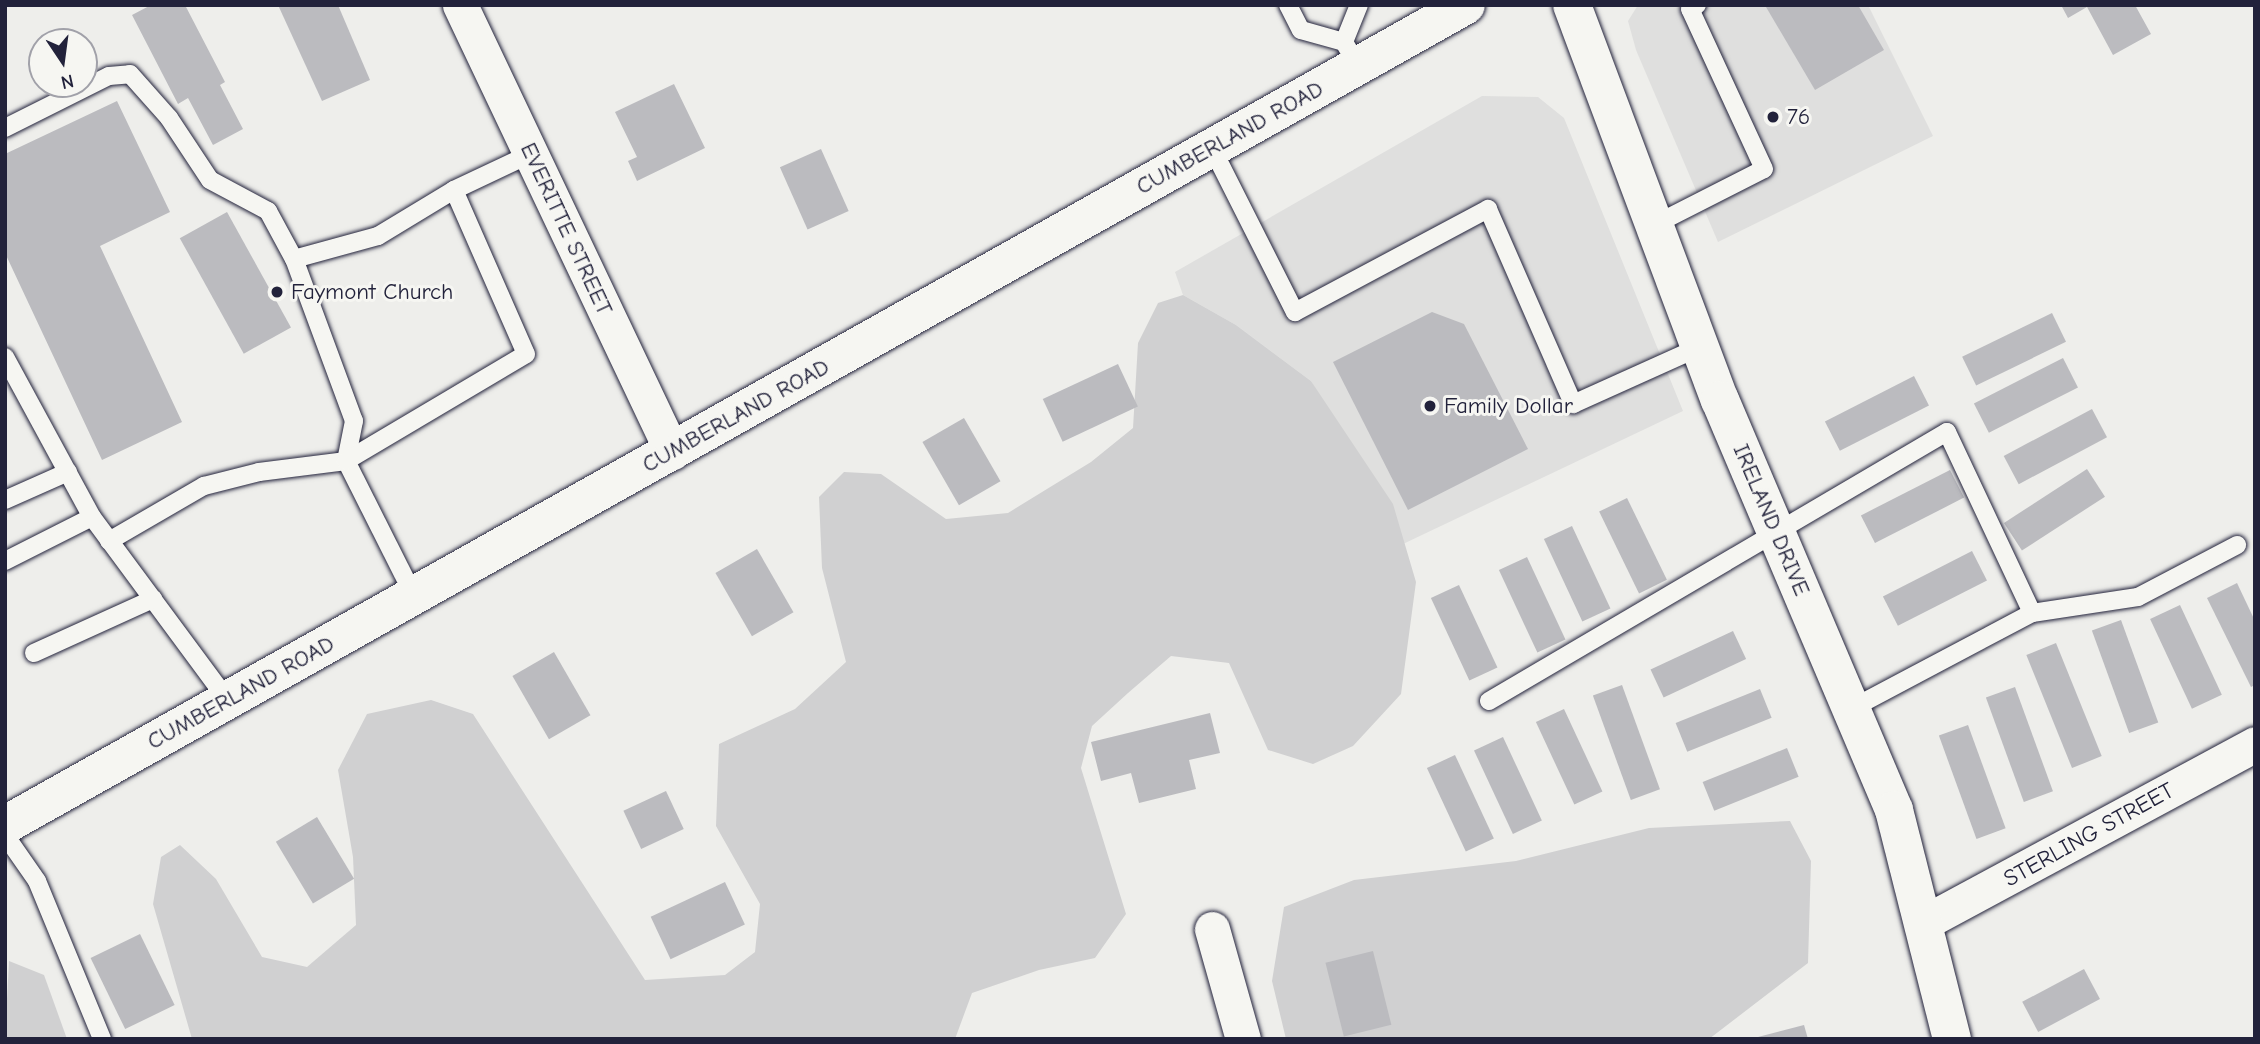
<!DOCTYPE html>
<html>
<head>
<meta charset="utf-8">
<style>
	body { margin:0 }
	#map { position:relative; width:2260px; height:1044px; overflow:hidden; background:#eeeeeb; font-family:"Comic Neue",sans-serif }
	div>[style] { position:absolute }
	[style*='--x'] { left:calc(var(--x)*1px); top:calc(var(--y)*1px); width:calc(var(--w)*1px); rotate:calc(var(--a)*1deg) }
	.built>* { inset:0; background:#dfdfde }
	.green>* { inset:0; background:#d0d0d1 }
	.building>* { inset:0; background:#bbbbbf; transform-origin:0 0 }
	.roads { filter:drop-shadow(0 0 2px #22223b) drop-shadow(0 0 2px #22223b) }
	.lane>* { height:18px; margin:-9px; padding:0 9px; transform-origin:9px; border-radius:9px; background:#f6f6f2 }
	.street>* { height:35px; margin:-17.5px; padding:0 17.5px; transform-origin:17.5px; border-radius:17.5px; background:#f6f6f2 }
	.secondary>* { height:38px; margin:-19px; padding:0 19px; transform-origin:19px; border-radius:19px; background:#f6f6f2 }
	.primary>* { height:38px; margin:-19px; padding:0 19px; transform-origin:19px; border-radius:19px; background:#f6f6f2 }
	.dots>* { width:19px; height:19px; translate:-50% -50%; box-sizing:border-box; border:4px solid #f6f6f2; border-radius:50% }
	span { translate:-50% -50%; white-space:nowrap; text-align:center; line-height:1.15; -webkit-text-stroke:6px #f6f6f2; paint-order:stroke }
	.poi-label { font-size:23px; color:#22223b }
	.left { translate:0 -50%; text-align:left }
	.street-label { font-size:23px; color:#22223b }
	.frame { position:absolute; inset:0; border:7px solid #22223b; pointer-events:none }
	.north { position:absolute; left:28px; top:28px; width:70px; height:70px; box-sizing:border-box; background:#f6f6f2; border:2px solid #a1a1a9; border-radius:50%; rotate:167deg; font-size:19px; font-weight:700; line-height:28px; text-align:center; color:#22223b }
	.north::after { content:''; display:block; margin:auto; width:24px; height:32px; background:#22223b; clip-path:polygon(50% 0,100% 100%,50% 72%,0 100%) }
</style>
</head>
<body>
<div id="map">
	<div class="built">
		<div style="clip-path:polygon(1638px 5px,1868px 5px,1933px 136px,1718px 242px,1636px 50px,1628px 21px)"></div>
		<div style="clip-path:polygon(1482px 96px,1538px 97px,1564px 118px,1683px 411px,1403px 544px,1311px 381px,1236px 325px,1183px 295px,1175px 272px)"></div>
	</div>
	<div class="green">
		<div style="clip-path:polygon(1183px 295px,1236px 325px,1311px 381px,1393px 504px,1416px 582px,1401px 694px,1353px 746px,1313px 764px,1268px 750px,1229px 663px,1171px 656px,1128px 693px,1092px 726px,1081px 768px,1126px 914px,1095px 958px,1039px 970px,972px 993px,955px 1039px,192px 1039px,153px 904px,161px 857px,180px 845px,216px 879px,262px 957px,307px 967px,356px 925px,353px 857px,338px 770px,367px 714px,431px 700px,473px 714px,645px 980px,725px 975px,755px 952px,760px 904px,716px 826px,719px 744px,795px 709px,846px 662px,822px 568px,819px 497px,844px 472px,881px 474px,946px 519px,1008px 513px,1091px 462px,1133px 428px,1138px 343px,1158px 303px)"></div>
		<div style="clip-path:polygon(1790px 821px,1811px 861px,1808px 963px,1709px 1039px,1286px 1039px,1272px 981px,1284px 907px,1354px 880px,1516px 861px,1649px 828px)"></div>
		<div style="clip-path:polygon(9px 961px,44px 975px,67px 1039px,5px 1039px)"></div>
	</div>
	<div class="building">
		<div style="clip-path:polygon(151px 5px,185px 5px,225px 82px,220px 85px,243px 129px,213px 145px,188px 98px,178px 104px,132px 15px)"></div>
		<div style="clip-path:polygon(278px 5px,338px 5px,370px 80px,322px 101px)"></div>
		<div style="clip-path:polygon(1858px 5px,1884px 50px,1815px 90px,1766px 7px)"></div>
		<div style="clip-path:polygon(2061px 5px,2135px 5px,2151px 34px,2113px 55px,2087px 7px,2068px 18px)"></div>
		<div style="clip-path:polygon(674px 84px,705px 148px,637px 181px,628px 161px,637px 157px,615px 112px)"></div>
		<div style="clip-path:polygon(117px 101px,170px 212px,100px 246px,182px 422px,102px 460px,5px 253px,5px 154px)"></div>
		<div style="left:821px;top:149px;width:68px;height:45px;rotate:66deg"></div>
		<div style="left:227px;top:212px;width:132px;height:54px;rotate:61deg"></div>
		<div style="clip-path:polygon(1432px 312px,1464px 324px,1528px 449px,1408px 510px,1333px 362px)"></div>
		<div style="left:2052px;top:313px;width:32px;height:100px;rotate:64deg"></div>
		<div style="left:2063px;top:358px;width:33px;height:100px;rotate:63deg"></div>
		<div style="left:1118px;top:364px;width:47px;height:83px;rotate:65deg"></div>
		<div style="left:1914px;top:376px;width:33px;height:100px;rotate:63deg"></div>
		<div style="left:2092px;top:409px;width:32px;height:100px;rotate:62deg"></div>
		<div style="left:964px;top:418px;width:73px;height:48px;rotate:60deg"></div>
		<div style="left:2087px;top:469px;width:33px;height:99px;rotate:57deg"></div>
		<div style="left:1950px;top:470px;width:31px;height:100px;rotate:63deg"></div>
		<div style="left:1627px;top:498px;width:91px;height:31px;rotate:64deg"></div>
		<div style="left:1572px;top:526px;width:91px;height:31px;rotate:65deg"></div>
		<div style="left:757px;top:549px;width:73px;height:48px;rotate:60deg"></div>
		<div style="left:1972px;top:551px;width:33px;height:100px;rotate:63deg"></div>
		<div style="left:1527px;top:557px;width:91px;height:31px;rotate:65deg"></div>
		<div style="clip-path:polygon(2237px 583px,2255px 621px,2255px 685px,2251px 687px,2207px 598px)"></div>
		<div style="left:1459px;top:585px;width:91px;height:31px;rotate:65deg"></div>
		<div style="left:2180px;top:605px;width:99px;height:33px;rotate:65deg"></div>
		<div style="left:2121px;top:620px;width:109px;height:31px;rotate:70deg"></div>
		<div style="left:1733px;top:631px;width:31px;height:91px;rotate:65deg"></div>
		<div style="left:2056px;top:643px;width:122px;height:32px;rotate:68deg"></div>
		<div style="left:554px;top:652px;width:73px;height:48px;rotate:60deg"></div>
		<div style="left:1622px;top:685px;width:111px;height:31px;rotate:70deg"></div>
		<div style="left:2015px;top:687px;width:111px;height:31px;rotate:70deg"></div>
		<div style="left:1760px;top:689px;width:31px;height:91px;rotate:68deg"></div>
		<div style="left:1564px;top:709px;width:91px;height:31px;rotate:65deg"></div>
		<div style="clip-path:polygon(1210px 713px,1220px 753px,1189px 760px,1196px 789px,1139px 803px,1131px 773px,1101px 781px,1091px 742px)"></div>
		<div style="left:1968px;top:725px;width:110px;height:31px;rotate:70deg"></div>
		<div style="left:1503px;top:737px;width:92px;height:32px;rotate:65deg"></div>
		<div style="left:1787px;top:748px;width:31px;height:91px;rotate:68deg"></div>
		<div style="left:1455px;top:755px;width:92px;height:31px;rotate:65deg"></div>
		<div style="left:666px;top:791px;width:42px;height:47px;rotate:65deg"></div>
		<div style="left:317px;top:817px;width:72px;height:48px;rotate:59deg"></div>
		<div style="left:725px;top:882px;width:47px;height:82px;rotate:65deg"></div>
		<div style="left:140px;top:934px;width:79px;height:55px;rotate:64deg"></div>
		<div style="left:1373px;top:951px;width:76px;height:49px;rotate:76deg"></div>
		<div style="left:2084px;top:969px;width:34px;height:70px;rotate:62deg"></div>
		<div style="clip-path:polygon(1804px 1025px,1808px 1039px,1758px 1039px,1758px 1037px)"></div>
	</div>
	<div class="roads">
		<div class="lane">
			<div style="--x:1288;--y:5;--w:28;--a:63"></div>
			<div style="--x:1301;--y:30;--w:45;--a:15.6"></div>
			<div style="--x:1344;--y:42;--w:28;--a:60"></div>
			<div style="--x:1344;--y:42;--w:40;--a:-68"></div>
			<div style="--x:5;--y:128;--w:116;--a:-26.6"></div>
			<div style="--x:109;--y:76;--w:21;--a:-5"></div>
			<div style="--x:130;--y:74;--w:59;--a:48.4"></div>
			<div style="--x:169;--y:118;--w:74;--a:56.5"></div>
			<div style="--x:210;--y:180;--w:66;--a:28.1"></div>
			<div style="--x:268;--y:211;--w:55;--a:61.6"></div>
			<div style="--x:294;--y:259;--w:87;--a:-15.3"></div>
			<div style="--x:378;--y:236;--w:89;--a:-31.2"></div>
			<div style="--x:1212;--y:148;--w:184;--a:63.2"></div>
			<div style="--x:1295;--y:312;--w:219;--a:-28.1"></div>
			<div style="--x:1488;--y:209;--w:213;--a:66.4"></div>
			<div style="--x:1573;--y:404;--w:139;--a:-24.2"></div>
			<div style="--x:1654;--y:225;--w:123;--a:-27"></div>
			<div style="--x:1764;--y:169;--w:176;--a:-114.8"></div>
			<div style="--x:1690;--y:9;--w:8;--a:-30"></div>
			<div style="--x:5;--y:357;--w:182;--a:61.5"></div>
			<div style="--x:92;--y:517;--w:229;--a:53.5"></div>
			<div style="--x:5;--y:500;--w:69;--a:-24"></div>
			<div style="--x:109;--y:541;--w:110;--a:-30.1"></div>
			<div style="--x:204;--y:486;--w:57;--a:-14.3"></div>
			<div style="--x:259;--y:472;--w:88;--a:-7.2"></div>
			<div style="--x:346;--y:461;--w:41;--a:-78.7"></div>
			<div style="--x:354;--y:421;--w:173;--a:-110.3"></div>
			<div style="--x:5;--y:561;--w:97;--a:-26.8"></div>
			<div style="--x:414;--y:596;--w:151;--a:-116.7"></div>
			<div style="--x:346;--y:461;--w:209;--a:-30.7"></div>
			<div style="--x:526;--y:354;--w:179;--a:-113.7"></div>
			<div style="--x:454;--y:190;--w:84;--a:-25.3"></div>
			<div style="--x:2032;--y:613;--w:107;--a:-8.6"></div>
			<div style="--x:2138;--y:597;--w:112;--a:-27.7"></div>
			<div style="--x:34;--y:653;--w:131;--a:-24.4"></div>
			<div style="--x:1489;--y:701;--w:531;--a:-30.43"></div>
			<div style="--x:1947;--y:432;--w:200;--a:64.8"></div>
			<div style="--x:2032;--y:613;--w:205;--a:152.1"></div>
			<div style="--x:5;--y:835;--w:56;--a:55.2"></div>
			<div style="--x:37;--y:881;--w:171;--a:67.6"></div>
		</div>
		<div class="street">
			<div style="--x:460;--y:5;--w:495;--a:64.6"></div>
			<div style="--x:1923;--y:923;--w:377;--a:-28.3"></div>
			<div style="--x:1212;--y:929;--w:114;--a:74.3"></div>
		</div>
		<div class="secondary">
			<div style="--x:1572;--y:5;--w:422;--a:69.5"></div>
			<div style="--x:1720;--y:400;--w:445;--a:67"></div>
			<div style="--x:1894;--y:810;--w:236;--a:75.8"></div>
		</div>
		<div class="primary">
			<div style="--x:5;--y:825;--w:1675;--a:-29.3"></div>
		</div>
	</div>
	<div class="dots">
		<div style="left:1773px;top:117px;background:#22223b"></div>
		<div style="left:277px;top:292px;background:#22223b"></div>
		<div style="left:1430px;top:406px;background:#22223b"></div>
	</div>
	<div class="poi-label">
		<span class="left" style="left:1787px;top:117px">76</span>
		<span class="left" style="left:291px;top:292px">Faymont Church</span>
		<span class="left" style="left:1444px;top:406px">Family Dollar</span>
	</div>
	<div class="street-label">
		<span style="left:1230px;top:138px;rotate:-29deg">CUMBERLAND ROAD</span>
		<span style="left:566px;top:229px;rotate:65deg">EVERITTE STREET</span>
		<span style="left:736px;top:416px;rotate:-29deg">CUMBERLAND ROAD</span>
		<span style="left:1771px;top:520px;rotate:67deg">IRELAND DRIVE</span>
		<span style="left:241px;top:693px;rotate:-29deg">CUMBERLAND ROAD</span>
		<span style="left:2089px;top:835px;rotate:-29deg">STERLING STREET</span>
	</div>
	<div class="frame"></div>
	<div class="north">N</div>
</div>
</body>
</html>
